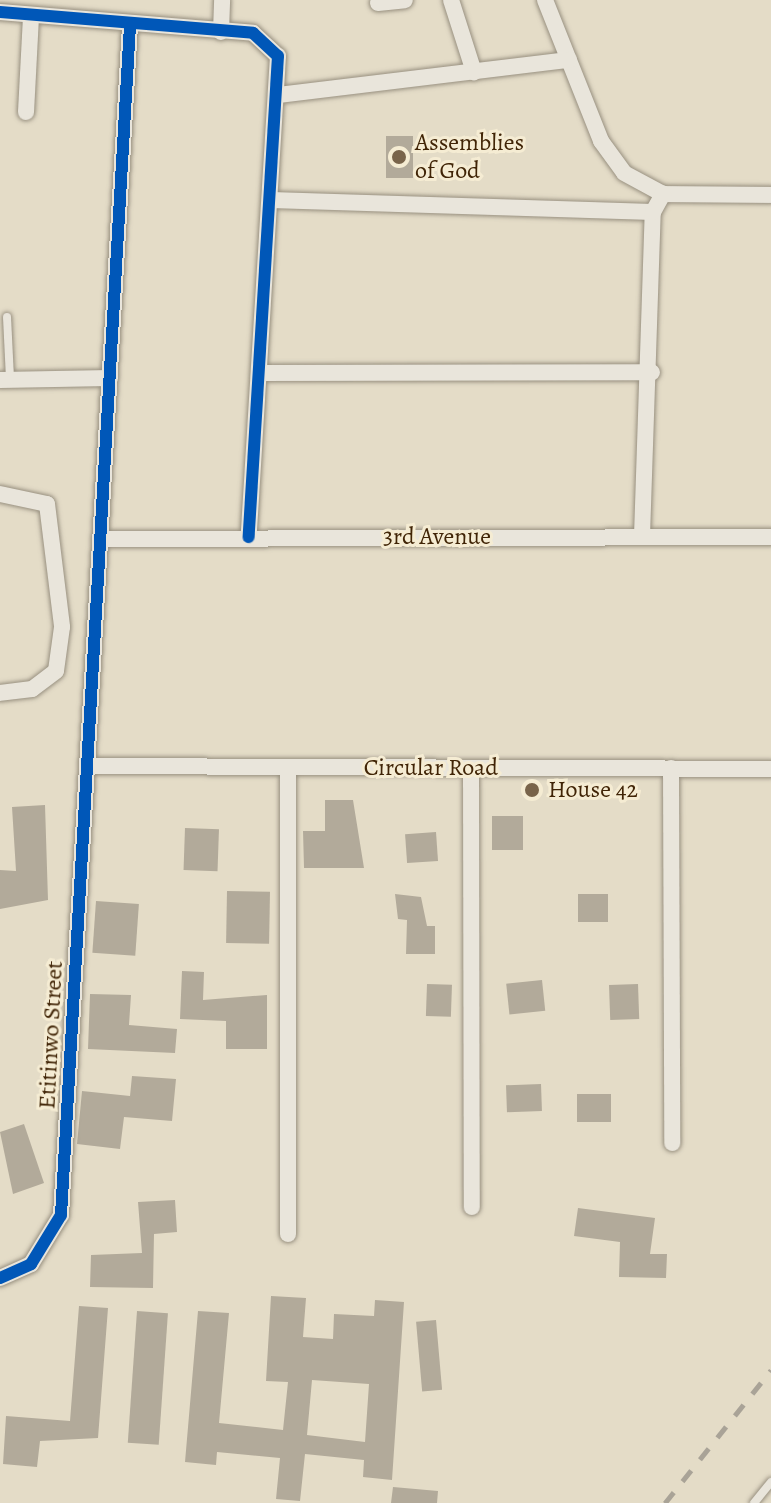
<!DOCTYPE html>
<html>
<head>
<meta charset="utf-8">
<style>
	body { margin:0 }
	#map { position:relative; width:771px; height:1503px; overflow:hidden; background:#e4dcc7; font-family:Alegreya,serif }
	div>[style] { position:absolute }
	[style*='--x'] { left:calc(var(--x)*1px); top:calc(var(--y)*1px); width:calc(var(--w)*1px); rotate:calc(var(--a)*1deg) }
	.building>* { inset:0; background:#b2aa9a; transform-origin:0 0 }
	.roads { filter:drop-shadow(0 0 2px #989080) drop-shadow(0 0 2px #989080) }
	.lane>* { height:8px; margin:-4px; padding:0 4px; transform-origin:4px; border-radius:4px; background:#e9e5db }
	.street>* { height:16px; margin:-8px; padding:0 8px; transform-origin:8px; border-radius:8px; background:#e9e5db }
	.rail>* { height:5px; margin-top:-2.5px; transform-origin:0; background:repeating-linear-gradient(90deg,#a9a397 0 14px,transparent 0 28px) }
	.cycleway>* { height:12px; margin:-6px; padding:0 6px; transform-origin:6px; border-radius:6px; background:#0057b8 }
	.dots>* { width:22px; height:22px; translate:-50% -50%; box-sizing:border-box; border:4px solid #f5ecd3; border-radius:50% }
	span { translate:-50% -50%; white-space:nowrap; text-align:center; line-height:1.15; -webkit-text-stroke:6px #f5ecd3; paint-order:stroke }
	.poi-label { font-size:24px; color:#402406 }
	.left { translate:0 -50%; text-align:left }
	.street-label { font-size:24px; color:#402406 }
</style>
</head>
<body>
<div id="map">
	<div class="building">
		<div style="left:386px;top:136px;width:27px;height:42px"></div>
		<div style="clip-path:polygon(325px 800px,353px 800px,364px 868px,304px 868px,303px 831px,325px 831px)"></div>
		<div style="clip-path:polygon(45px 805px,48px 900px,0 909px,0 870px,16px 871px,12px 807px)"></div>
		<div style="left:492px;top:816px;width:31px;height:34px"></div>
		<div style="left:185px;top:828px;width:34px;height:42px;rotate:2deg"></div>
		<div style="left:436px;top:832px;width:29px;height:31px;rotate:86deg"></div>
		<div style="left:227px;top:891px;width:43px;height:52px;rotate:1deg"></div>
		<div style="clip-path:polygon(395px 894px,421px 897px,427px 926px,435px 926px,435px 954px,406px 954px,407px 920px,398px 919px)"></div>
		<div style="left:578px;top:894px;width:30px;height:28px"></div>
		<div style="left:96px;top:901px;width:43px;height:52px;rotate:4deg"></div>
		<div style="clip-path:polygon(182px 971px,204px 972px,203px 1000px,267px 995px,267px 1049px,226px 1049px,226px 1021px,180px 1019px)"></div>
		<div style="left:542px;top:980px;width:31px;height:36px;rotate:84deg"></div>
		<div style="left:427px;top:984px;width:25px;height:32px;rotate:2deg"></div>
		<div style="left:638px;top:984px;width:35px;height:29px;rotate:88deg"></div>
		<div style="clip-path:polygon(90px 994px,131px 995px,129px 1025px,177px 1029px,175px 1053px,88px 1049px)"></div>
		<div style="clip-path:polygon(132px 1076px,176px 1079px,172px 1121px,124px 1117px,120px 1149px,77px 1144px,82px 1091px,130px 1096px)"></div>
		<div style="left:541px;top:1084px;width:27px;height:35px;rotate:88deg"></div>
		<div style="left:577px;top:1094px;width:34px;height:28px"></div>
		<div style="clip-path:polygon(24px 1124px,44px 1183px,13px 1194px,0 1132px)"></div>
		<div style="clip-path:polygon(175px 1200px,177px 1232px,154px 1234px,153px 1288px,90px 1287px,91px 1255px,142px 1253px,138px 1202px)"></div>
		<div style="clip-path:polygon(578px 1208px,655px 1218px,650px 1254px,667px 1254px,666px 1278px,619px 1277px,620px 1242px,574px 1236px)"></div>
		<div style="clip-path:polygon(evenodd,271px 1296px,306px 1298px,303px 1337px,333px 1339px,334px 1314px,374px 1316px,375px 1300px,404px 1302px,392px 1480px,363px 1477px,364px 1460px,305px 1454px,300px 1501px,276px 1499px,280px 1458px,217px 1452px,216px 1465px,185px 1462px,198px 1311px,229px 1313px,219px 1423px,283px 1430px,288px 1382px,266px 1381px,271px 1296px,312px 1380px,369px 1384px,365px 1442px,307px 1435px,312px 1380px)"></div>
		<div style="clip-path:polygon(79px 1306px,108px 1308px,98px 1438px,40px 1441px,37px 1467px,3px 1464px,6px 1416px,70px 1421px)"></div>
		<div style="left:137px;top:1311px;width:31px;height:132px;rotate:4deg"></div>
		<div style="left:436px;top:1320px;width:70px;height:20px;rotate:85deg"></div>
		<div style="clip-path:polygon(393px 1487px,438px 1491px,437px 1503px,391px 1503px)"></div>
	</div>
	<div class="roads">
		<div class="lane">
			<div style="--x:7;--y:317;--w:62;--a:87.2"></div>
			<div style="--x:754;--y:1503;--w:27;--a:-51"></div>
		</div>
		<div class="street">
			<div style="--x:451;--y:0;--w:76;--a:72.3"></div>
			<div style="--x:545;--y:0;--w:152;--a:68.3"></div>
			<div style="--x:601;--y:141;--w:39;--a:54"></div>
			<div style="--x:624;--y:173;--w:44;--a:28.3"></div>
			<div style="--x:663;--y:194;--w:108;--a:0.5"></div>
			<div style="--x:378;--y:3;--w:27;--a:-6"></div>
			<div style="--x:0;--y:12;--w:254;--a:4.7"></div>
			<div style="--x:253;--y:33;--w:34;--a:43"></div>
			<div style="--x:278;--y:56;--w:482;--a:93.5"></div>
			<div style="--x:221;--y:32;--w:32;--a:-88"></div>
			<div style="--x:278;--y:95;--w:293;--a:-6.9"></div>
			<div style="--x:26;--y:112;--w:96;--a:-87"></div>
			<div style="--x:271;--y:200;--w:382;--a:1.8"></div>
			<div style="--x:259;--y:373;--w:393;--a:-0.1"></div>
			<div style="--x:0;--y:380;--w:110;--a:-1"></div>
			<div style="--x:0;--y:494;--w:48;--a:12"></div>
			<div style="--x:47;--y:504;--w:124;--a:83"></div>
			<div style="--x:62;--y:627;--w:44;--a:97.8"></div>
			<div style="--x:56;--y:671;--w:30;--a:143"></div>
			<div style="--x:32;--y:689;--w:32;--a:173"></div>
			<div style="--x:642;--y:536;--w:324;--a:-88.1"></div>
			<div style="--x:653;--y:212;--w:21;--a:-61"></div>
			<div style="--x:102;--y:539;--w:669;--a:-0.17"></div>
			<div style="--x:90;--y:766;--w:681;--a:0.25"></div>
			<div style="--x:471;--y:768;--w:439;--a:89.9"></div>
			<div style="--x:671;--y:768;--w:375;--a:89.8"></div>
			<div style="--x:288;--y:769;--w:465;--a:90"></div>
			<div style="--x:0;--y:1278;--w:34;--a:-24"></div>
			<div style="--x:31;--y:1264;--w:57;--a:-58.5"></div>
			<div style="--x:61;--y:1215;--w:1192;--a:-86.68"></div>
		</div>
	</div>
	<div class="rail">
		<div style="--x:665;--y:1503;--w:170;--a:-51.4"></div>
	</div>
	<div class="cycleway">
		<div style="--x:0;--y:12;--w:254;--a:4.7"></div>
		<div style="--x:253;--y:33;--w:34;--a:43"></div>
		<div style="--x:278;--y:56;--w:482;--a:93.5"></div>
		<div style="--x:0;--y:1278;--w:34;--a:-24"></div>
		<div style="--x:31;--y:1264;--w:57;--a:-58.5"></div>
		<div style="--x:61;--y:1215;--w:1192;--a:-86.68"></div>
	</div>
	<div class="dots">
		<div style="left:399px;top:157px;background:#79644a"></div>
		<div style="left:532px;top:790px;background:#79644a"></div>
	</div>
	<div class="poi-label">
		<span class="left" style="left:415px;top:157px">Assemblies<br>of God</span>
		<span class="left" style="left:548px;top:790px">House 42</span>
	</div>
	<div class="street-label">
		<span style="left:437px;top:537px">3rd Avenue</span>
		<span style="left:431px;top:768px">Circular Road</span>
		<span style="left:51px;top:1035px;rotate:-87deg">Etitinwo Street</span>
	</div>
</div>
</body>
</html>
